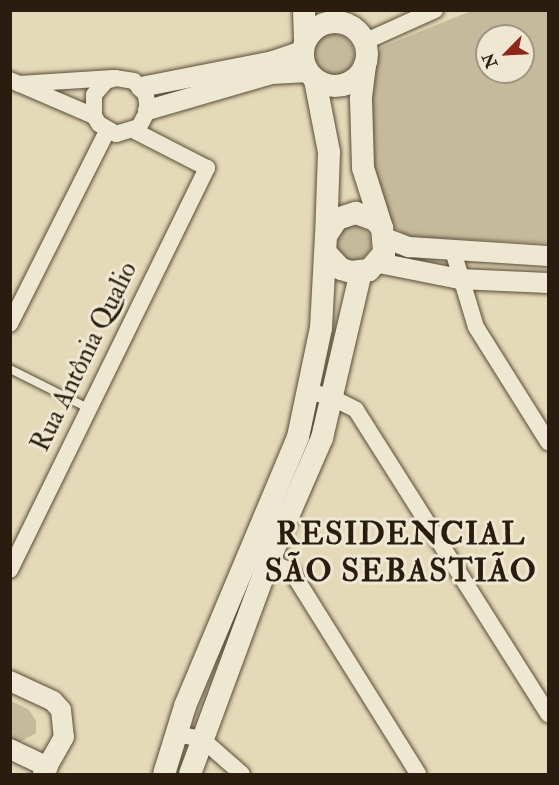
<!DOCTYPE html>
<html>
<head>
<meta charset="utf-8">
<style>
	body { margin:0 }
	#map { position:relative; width:559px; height:785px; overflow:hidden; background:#e5dab8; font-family:"IM FELL Double Pica",serif }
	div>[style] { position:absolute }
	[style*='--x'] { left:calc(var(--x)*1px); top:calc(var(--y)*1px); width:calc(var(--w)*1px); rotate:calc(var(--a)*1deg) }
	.green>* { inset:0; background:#c5ba9b }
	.round { border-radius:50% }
	.roads { filter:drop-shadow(0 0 2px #594c39) drop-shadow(0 0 2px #594c39) }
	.service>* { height:8px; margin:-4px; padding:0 4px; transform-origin:4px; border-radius:4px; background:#eee7d1 }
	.minor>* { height:16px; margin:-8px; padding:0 8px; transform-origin:8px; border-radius:8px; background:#eee7d1 }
	.tertiary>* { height:20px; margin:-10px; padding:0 10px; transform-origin:10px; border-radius:10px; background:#eee7d1 }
	.secondary>* { height:22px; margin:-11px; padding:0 11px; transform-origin:11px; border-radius:11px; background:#eee7d1 }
	.secondary>.ring { margin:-11px; padding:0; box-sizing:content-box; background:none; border:22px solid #eee7d1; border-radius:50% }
	span { translate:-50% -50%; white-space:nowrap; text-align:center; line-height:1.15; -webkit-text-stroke:6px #eee7d1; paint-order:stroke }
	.street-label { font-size:26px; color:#2a1d0f }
	.district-label { font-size:32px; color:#2a1d0f; font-weight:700; letter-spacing:1.5px }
	.frame { position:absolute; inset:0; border:12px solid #2a1d0f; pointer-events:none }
	.north { position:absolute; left:475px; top:24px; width:60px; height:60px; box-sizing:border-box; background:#eee7d1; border:2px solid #a09683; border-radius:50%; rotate:246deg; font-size:16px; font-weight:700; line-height:24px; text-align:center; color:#2a1d0f }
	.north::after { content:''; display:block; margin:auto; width:21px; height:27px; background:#8f2418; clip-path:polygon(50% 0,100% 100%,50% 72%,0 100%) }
</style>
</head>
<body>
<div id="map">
	<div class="green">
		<div style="clip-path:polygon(evenodd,471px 11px,548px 11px,548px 243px,408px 237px,387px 222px,370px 177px,370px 69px,382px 47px,471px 11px,487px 36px,523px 36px,523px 72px,487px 72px,487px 36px)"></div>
		<div class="round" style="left:312px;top:34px;width:42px;height:42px"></div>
		<div class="round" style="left:337px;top:226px;width:34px;height:34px"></div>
		<div style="clip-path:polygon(10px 700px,29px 710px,36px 721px,36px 733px,14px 745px,11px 743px)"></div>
	</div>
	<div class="roads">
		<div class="service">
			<div style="--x:10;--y:369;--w:87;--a:26.6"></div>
		</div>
		<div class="minor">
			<div style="--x:364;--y:42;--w:78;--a:-24.3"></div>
			<div style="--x:10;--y:80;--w:91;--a:23.2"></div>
			<div style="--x:94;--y:116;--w:9;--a:58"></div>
			<div style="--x:99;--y:124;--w:20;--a:30"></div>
			<div style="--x:116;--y:134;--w:24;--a:-17"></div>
			<div style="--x:139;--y:127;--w:19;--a:-62"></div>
			<div style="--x:148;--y:110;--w:15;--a:-98"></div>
			<div style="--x:146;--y:95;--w:18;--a:-131"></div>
			<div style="--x:134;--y:81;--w:18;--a:-171"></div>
			<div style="--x:116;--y:78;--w:10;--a:163"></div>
			<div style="--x:106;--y:81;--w:18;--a:131"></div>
			<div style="--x:94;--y:95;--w:21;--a:90"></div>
			<div style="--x:19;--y:84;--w:94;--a:-3.7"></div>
			<div style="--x:453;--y:251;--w:79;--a:73.2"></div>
			<div style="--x:476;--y:327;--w:136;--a:57.9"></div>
			<div style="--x:10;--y:324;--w:216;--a:-63.3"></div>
			<div style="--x:308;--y:391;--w:24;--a:15"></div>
			<div style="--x:331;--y:397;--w:28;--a:27"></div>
			<div style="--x:356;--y:410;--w:360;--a:57.7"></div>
			<div style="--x:259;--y:557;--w:36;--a:24"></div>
			<div style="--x:292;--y:572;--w:238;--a:58"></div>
			<div style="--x:10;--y:570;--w:448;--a:-63.9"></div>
			<div style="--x:207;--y:168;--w:83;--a:-152.8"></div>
			<div style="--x:176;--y:734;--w:26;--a:11"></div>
			<div style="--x:202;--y:739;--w:53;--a:41.2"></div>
		</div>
		<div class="tertiary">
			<div style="--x:141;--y:87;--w:135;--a:-11.1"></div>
			<div style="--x:273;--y:61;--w:31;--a:-19"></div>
			<div style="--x:148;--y:110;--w:129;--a:-16.2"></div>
			<div style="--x:272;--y:74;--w:36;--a:-3"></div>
			<div style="--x:385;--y:238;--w:26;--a:21"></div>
			<div style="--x:409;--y:247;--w:139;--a:3.7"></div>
			<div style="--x:379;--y:263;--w:82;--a:11.3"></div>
			<div style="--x:459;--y:279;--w:89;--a:2.6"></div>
			<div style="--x:10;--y:681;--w:47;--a:24.9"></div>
			<div style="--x:53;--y:701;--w:12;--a:48"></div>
			<div style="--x:61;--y:710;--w:27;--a:84"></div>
			<div style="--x:64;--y:737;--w:43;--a:119.6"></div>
			<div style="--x:10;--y:749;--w:42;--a:25.3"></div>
		</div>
		<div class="secondary">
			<div style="--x:304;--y:10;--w:31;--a:88"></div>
			<div class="ring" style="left:303px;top:22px;width:42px;height:42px"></div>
			<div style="--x:365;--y:65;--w:34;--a:97"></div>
			<div style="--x:361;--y:99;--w:69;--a:88.3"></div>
			<div style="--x:363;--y:168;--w:63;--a:72.4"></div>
			<div style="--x:315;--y:80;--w:73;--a:79"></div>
			<div style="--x:329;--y:152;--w:84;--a:92"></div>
			<div style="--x:164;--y:774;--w:71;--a:-72.8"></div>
			<div style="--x:185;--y:706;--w:292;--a:-67.2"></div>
			<div style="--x:298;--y:437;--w:111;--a:-78.1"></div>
			<div style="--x:321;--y:328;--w:92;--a:-86.9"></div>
			<div style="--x:326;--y:236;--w:20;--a:-57"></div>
			<div style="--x:337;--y:219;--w:20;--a:-18"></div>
			<div style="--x:356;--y:213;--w:20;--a:20"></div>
			<div style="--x:375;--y:220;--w:11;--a:49"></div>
			<div style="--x:382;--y:228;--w:25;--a:85"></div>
			<div style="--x:384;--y:253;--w:23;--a:131"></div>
			<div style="--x:369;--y:270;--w:18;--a:174"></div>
			<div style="--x:351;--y:272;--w:10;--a:-163"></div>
			<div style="--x:341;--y:269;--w:21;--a:-133"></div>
			<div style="--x:190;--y:774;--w:228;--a:-69.7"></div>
			<div style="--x:269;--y:560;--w:133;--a:-66.5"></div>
			<div style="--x:322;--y:438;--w:171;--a:-76.8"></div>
		</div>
	</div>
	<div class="street-label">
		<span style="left:85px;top:357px;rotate:-64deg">Rua Antônia Qualio</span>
	</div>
	<div class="district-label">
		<span style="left:401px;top:553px">RESIDENCIAL<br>SÃO SEBASTIÃO</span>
	</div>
	<div class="frame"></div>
	<div class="north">N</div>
</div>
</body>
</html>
